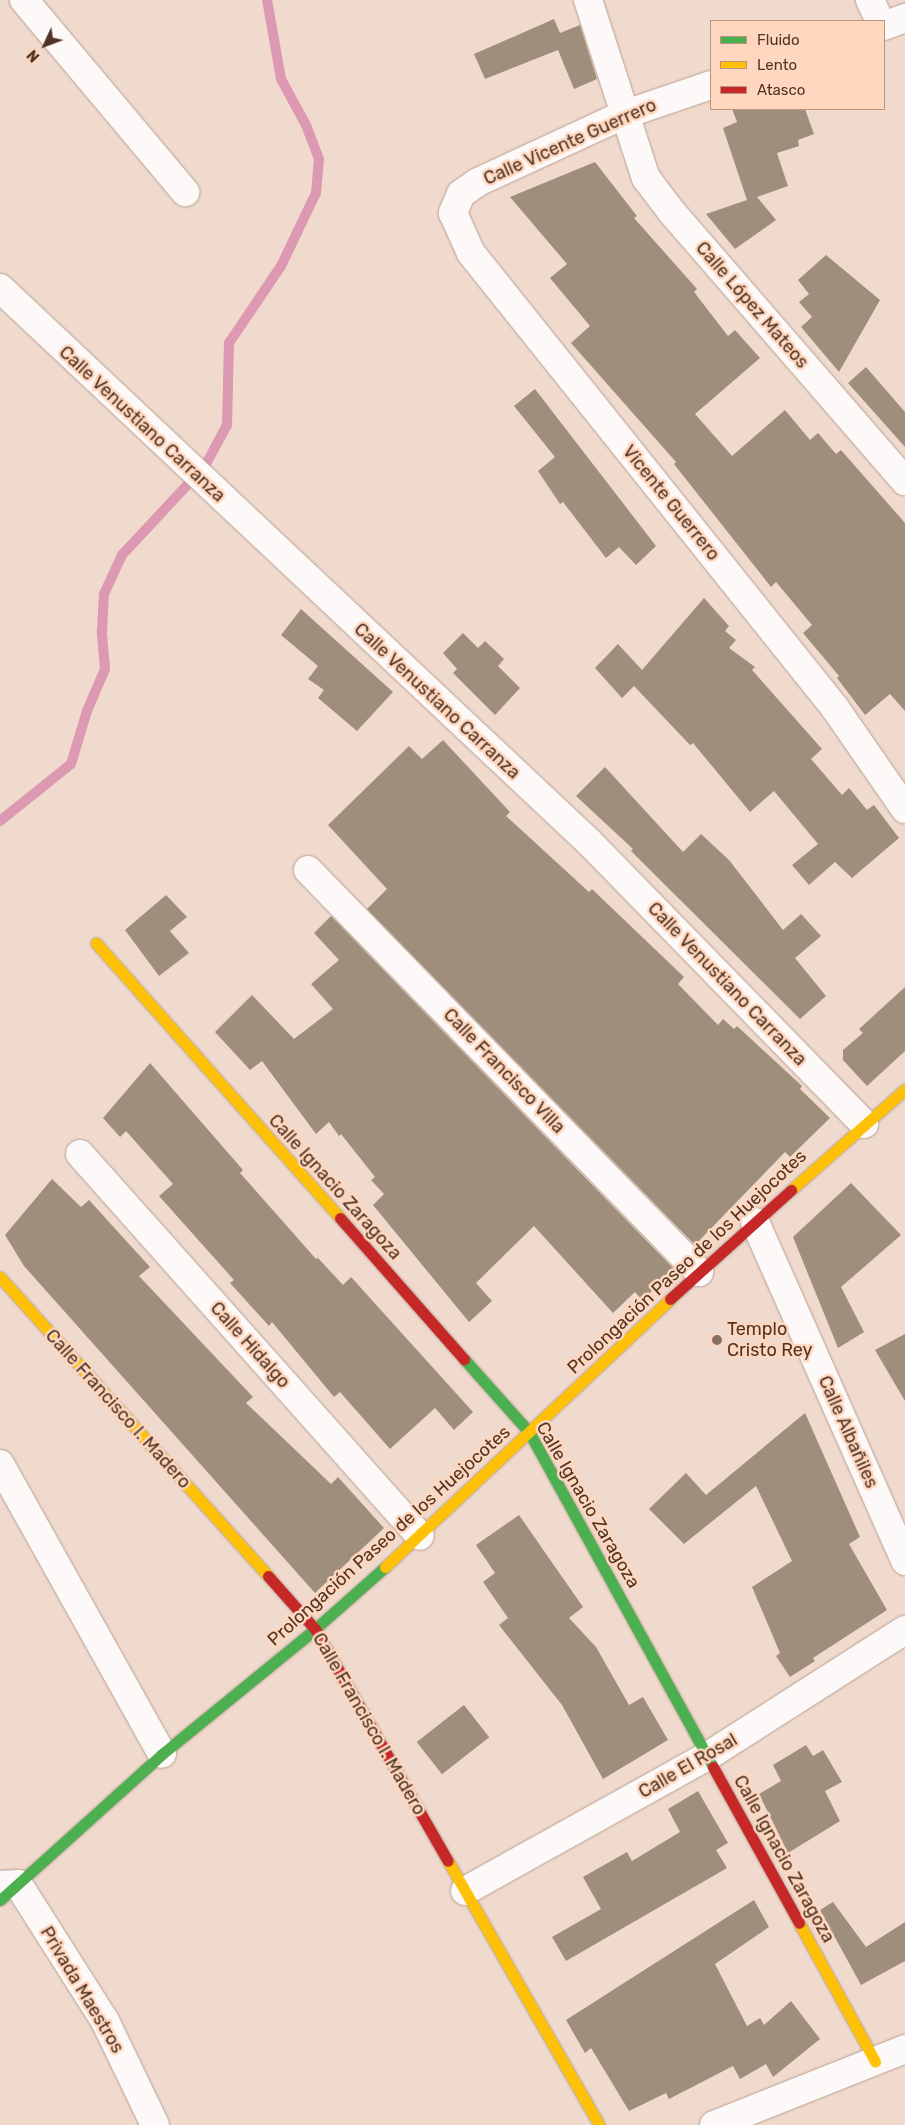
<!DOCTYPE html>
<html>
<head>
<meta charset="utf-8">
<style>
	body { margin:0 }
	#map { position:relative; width:905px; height:2125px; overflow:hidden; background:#f0dacd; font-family:Rubik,sans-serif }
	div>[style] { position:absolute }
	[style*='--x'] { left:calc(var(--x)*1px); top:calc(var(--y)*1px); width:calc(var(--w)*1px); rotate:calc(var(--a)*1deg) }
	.stream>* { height:10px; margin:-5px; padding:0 5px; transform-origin:5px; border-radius:5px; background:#dd99b1 }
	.building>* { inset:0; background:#a08e7c; transform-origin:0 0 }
	.roads { filter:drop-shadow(0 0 1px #b7a295) drop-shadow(0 0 1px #b7a295) }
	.street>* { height:28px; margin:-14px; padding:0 14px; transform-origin:14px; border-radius:14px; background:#fdf9f8 }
	.fast>* { height:11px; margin:-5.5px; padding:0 5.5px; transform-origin:5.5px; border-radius:5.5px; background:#4caf50 }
	.slow>* { height:11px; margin:-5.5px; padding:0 5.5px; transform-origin:5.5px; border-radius:5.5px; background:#ffc107 }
	.jam>* { height:11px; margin:-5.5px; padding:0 5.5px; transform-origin:5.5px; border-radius:5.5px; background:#c62828 }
	.dots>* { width:14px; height:14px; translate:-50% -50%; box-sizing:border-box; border:2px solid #ffd6be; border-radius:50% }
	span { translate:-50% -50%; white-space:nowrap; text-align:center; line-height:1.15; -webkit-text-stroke:5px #ffd6be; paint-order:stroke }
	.street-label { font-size:18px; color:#4f3424 }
	.poi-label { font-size:18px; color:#4f3424 }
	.left { translate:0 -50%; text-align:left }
	.legend { position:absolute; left:710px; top:20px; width:175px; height:90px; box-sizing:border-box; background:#ffd6be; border:1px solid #b99580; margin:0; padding:6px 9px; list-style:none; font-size:15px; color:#4f3424 }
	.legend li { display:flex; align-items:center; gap:10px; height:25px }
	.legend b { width:25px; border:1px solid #b99580 }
	.north { position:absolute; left:20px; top:20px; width:50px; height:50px; -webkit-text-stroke:4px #ffd6be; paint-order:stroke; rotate:227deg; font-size:14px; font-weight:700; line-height:20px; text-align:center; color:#4f3424 }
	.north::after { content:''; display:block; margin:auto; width:18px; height:22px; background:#4f3424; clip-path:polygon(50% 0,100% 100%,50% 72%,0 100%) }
</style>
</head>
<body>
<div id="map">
	<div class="stream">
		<div style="--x:0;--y:821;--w:91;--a:-38.8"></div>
		<div style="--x:71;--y:764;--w:55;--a:-73.2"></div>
		<div style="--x:87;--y:711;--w:46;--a:-66.8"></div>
		<div style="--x:105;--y:669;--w:38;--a:-95"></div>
		<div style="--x:102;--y:631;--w:37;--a:-87"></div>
		<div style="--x:104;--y:594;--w:43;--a:-65.2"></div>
		<div style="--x:122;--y:555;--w:122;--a:-47"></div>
		<div style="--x:205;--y:466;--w:47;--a:-61.8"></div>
		<div style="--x:227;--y:425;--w:82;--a:-88.6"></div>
		<div style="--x:229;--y:343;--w:93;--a:-56"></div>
		<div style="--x:281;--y:266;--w:81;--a:-64.4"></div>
		<div style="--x:316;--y:193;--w:34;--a:-85"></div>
		<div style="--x:319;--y:159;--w:36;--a:-111"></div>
		<div style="--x:306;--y:125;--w:52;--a:-118.5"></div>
		<div style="--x:281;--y:79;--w:80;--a:-100"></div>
	</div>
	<div class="building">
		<div style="clip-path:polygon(554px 19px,560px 33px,580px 25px,597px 79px,574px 89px,558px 50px,485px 79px,474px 54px)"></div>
		<div style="clip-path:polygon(732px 109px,805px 109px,814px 134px,798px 140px,799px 146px,777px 153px,788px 186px,757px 197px,776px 220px,735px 249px,706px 214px,747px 200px,723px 128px,737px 122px)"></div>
		<div style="clip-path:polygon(595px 162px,637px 216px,634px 218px,697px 289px,694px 292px,728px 336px,735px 330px,760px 358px,695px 414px,732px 456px,785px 410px,810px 440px,818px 433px,836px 454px,841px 450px,905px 523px,905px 711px,890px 694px,865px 715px,837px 678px,839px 676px,803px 633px,812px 625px,776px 582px,771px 587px,674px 464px,676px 462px,571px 343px,590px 326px,550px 278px,567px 264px,510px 197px)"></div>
		<div style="clip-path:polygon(826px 255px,880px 300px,839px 372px,801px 327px,812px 317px,799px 302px,809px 294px,798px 280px)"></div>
		<div style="clip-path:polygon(866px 367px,905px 412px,905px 447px,848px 383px)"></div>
		<div style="clip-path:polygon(535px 389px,656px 546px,636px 565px,619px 547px,606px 558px,563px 502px,560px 504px,538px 471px,555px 457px,514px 406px)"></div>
		<div style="clip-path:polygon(704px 598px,729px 626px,725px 631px,736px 640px,729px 648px,755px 667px,752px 670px,822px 749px,811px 759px,842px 795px,849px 788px,867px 810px,874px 805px,899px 838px,852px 878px,835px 862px,809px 885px,792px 865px,818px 844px,774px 791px,750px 812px,693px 743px,690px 745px,634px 686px,622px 698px,595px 668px,618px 644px,642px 670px)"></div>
		<div style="clip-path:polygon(301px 609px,393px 692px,357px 731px,318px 698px,324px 690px,308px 679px,318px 666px,281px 635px)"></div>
		<div style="clip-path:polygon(463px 633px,478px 648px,485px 641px,504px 659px,498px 666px,520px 688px,495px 715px,453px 673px,457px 669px,443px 653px)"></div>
		<div style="clip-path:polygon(443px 740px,510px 812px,506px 816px,589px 892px,592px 889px,684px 977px,678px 984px,718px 1025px,723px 1019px,734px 1029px,737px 1026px,802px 1086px,800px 1089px,830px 1118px,790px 1157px,785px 1152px,695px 1245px,367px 909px,387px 889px,328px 825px,409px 746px,422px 759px)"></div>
		<div style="clip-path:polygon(605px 767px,683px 852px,701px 834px,729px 860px,783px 930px,801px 914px,821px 936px,795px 958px,826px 996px,800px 1019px,631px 851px,633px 849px,576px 796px)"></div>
		<div style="clip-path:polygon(166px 895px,187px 917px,170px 931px,189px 953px,159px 976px,125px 930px)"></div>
		<div style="clip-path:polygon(331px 916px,675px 1270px,642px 1300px,635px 1292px,613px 1313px,534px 1226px,476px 1283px,492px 1301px,469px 1322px,373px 1205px,384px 1194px,371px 1180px,375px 1177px,341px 1134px,339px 1136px,329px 1122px,316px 1134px,262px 1061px,250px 1070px,215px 1032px,252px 995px,294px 1039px,333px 1009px,311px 984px,339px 960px,314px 933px)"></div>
		<div style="clip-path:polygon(905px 987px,905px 1051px,867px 1086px,843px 1060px,843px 1050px,863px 1033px,859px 1029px)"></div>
		<div style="clip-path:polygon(150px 1063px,243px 1170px,240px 1173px,316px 1259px,318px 1258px,343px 1285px,351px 1277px,473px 1412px,454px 1430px,435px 1408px,390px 1449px,340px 1392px,334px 1397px,272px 1322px,269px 1326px,230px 1283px,234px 1280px,159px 1196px,173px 1184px,126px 1131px,120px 1137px,103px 1118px)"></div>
		<div style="clip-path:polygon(52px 1179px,81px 1207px,89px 1200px,150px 1267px,139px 1276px,253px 1397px,246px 1403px,331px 1484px,338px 1477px,384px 1528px,315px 1593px,24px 1266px,5px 1235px)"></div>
		<div style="clip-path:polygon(851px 1183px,901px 1235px,841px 1287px,864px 1332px,838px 1348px,793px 1237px)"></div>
		<div style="clip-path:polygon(905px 1334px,905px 1401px,875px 1350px)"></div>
		<div style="clip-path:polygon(805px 1413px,860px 1537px,849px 1544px,887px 1610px,813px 1658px,815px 1661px,790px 1677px,776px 1656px,780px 1653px,752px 1587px,792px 1561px,756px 1486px,684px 1544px,649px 1509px,686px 1473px,706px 1495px)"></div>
		<div style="clip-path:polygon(519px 1515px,583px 1607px,569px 1618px,596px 1647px,629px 1705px,643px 1697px,668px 1740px,603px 1779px,562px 1705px,499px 1625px,508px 1618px,483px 1582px,495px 1573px,476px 1545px)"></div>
		<div style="left:464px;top:1705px;width:41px;height:60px;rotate:52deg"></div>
		<div style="clip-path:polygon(806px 1745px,813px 1756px,823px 1750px,842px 1782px,825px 1791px,840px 1821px,788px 1853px,759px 1794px,781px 1781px,773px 1765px)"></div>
		<div style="clip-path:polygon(698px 1791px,728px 1843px,716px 1850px,727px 1868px,566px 1961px,552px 1937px,601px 1909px,583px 1877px,627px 1852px,632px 1861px,680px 1832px,668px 1809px)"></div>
		<div style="clip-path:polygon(754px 1900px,769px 1927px,715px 1964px,747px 2026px,760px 2018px,764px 2025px,791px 2001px,820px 2039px,773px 2077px,766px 2064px,740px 2079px,733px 2066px,669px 2099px,666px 2093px,629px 2111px,591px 2048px,585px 2053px,566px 2020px)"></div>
		<div style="clip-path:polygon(833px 1902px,866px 1947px,905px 1922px,905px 1961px,861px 1985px,820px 1910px)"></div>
	</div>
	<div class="roads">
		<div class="street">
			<div style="--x:24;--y:0;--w:251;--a:50"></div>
			<div style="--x:588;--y:0;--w:187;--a:72"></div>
			<div style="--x:646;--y:178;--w:40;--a:53"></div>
			<div style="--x:670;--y:210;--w:359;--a:49.1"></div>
			<div style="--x:870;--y:0;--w:23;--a:65"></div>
			<div style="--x:884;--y:26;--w:22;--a:-21"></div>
			<div style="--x:711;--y:85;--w:93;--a:161.2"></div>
			<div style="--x:623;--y:115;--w:160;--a:155.2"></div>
			<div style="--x:478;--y:182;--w:21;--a:145"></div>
			<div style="--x:461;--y:194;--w:21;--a:113"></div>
			<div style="--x:453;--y:213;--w:44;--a:65.8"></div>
			<div style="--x:471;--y:253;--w:583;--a:51.34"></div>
			<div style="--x:835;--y:708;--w:123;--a:55.3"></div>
			<div style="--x:0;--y:288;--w:809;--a:43.25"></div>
			<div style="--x:589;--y:842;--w:394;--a:45.7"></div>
			<div style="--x:308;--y:870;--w:561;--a:45.79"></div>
			<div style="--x:80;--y:1154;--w:511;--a:48.33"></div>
			<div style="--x:755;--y:1222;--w:371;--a:66.1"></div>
			<div style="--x:0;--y:1464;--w:332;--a:60.8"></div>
			<div style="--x:0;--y:1885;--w:18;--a:-3"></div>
			<div style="--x:18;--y:1884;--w:162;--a:57.6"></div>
			<div style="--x:105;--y:2021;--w:115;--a:64.3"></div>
			<div style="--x:465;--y:1891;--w:278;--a:-29.1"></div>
			<div style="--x:708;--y:1756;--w:234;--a:-32.6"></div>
			<div style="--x:714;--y:2125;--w:206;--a:-21.7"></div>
		</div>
		<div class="fast">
			<div style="--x:464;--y:1359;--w:98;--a:48.3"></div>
			<div style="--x:529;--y:1432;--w:382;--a:61.2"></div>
			<div style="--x:0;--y:1900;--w:218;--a:-42"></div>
			<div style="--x:162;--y:1754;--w:198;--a:-39.2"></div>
			<div style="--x:315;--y:1629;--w:94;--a:-41.5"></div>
		</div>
		<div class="slow">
			<div style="--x:96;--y:943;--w:368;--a:48.4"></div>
			<div style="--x:791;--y:1190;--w:152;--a:-41.5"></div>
			<div style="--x:0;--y:1277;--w:402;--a:48.1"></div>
			<div style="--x:385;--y:1567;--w:391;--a:-43.2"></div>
			<div style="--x:448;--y:1861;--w:304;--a:60.2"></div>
			<div style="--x:799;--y:1923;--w:158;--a:61.2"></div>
		</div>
		<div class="jam">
			<div style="--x:340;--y:1218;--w:188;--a:48.7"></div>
			<div style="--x:670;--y:1299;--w:163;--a:-42"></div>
			<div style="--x:268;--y:1576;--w:71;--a:48.4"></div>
			<div style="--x:315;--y:1629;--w:267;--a:60.2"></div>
			<div style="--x:713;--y:1767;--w:178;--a:61.1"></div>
		</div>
	</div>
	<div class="dots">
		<div style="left:717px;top:1340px;background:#876e5f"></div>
	</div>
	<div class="street-label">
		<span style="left:570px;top:142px;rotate:-24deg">Calle Vicente Guerrero</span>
		<span style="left:752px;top:305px;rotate:49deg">Calle López Mateos</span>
		<span style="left:142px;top:424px;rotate:43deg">Calle Venustiano Carranza</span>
		<span style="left:671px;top:503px;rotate:51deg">Vicente Guerrero</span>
		<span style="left:437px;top:701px;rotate:43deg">Calle Venustiano Carranza</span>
		<span style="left:727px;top:984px;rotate:46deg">Calle Venustiano Carranza</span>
		<span style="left:504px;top:1071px;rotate:46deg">Calle Francisco Villa</span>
		<span style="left:335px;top:1187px;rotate:48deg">Calle Ignacio Zaragoza</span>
		<span style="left:687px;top:1262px;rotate:-43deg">Prolongación Paseo de los Huejocotes</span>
		<span style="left:250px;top:1345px;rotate:48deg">Calle Hidalgo</span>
		<span style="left:118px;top:1409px;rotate:48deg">Calle Francisco I. Madero</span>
		<span style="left:848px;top:1432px;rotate:66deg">Calle Albañiles</span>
		<span style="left:588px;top:1505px;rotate:60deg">Calle Ignacio Zaragoza</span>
		<span style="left:389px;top:1536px;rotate:-42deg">Prolongación Paseo de los Huejocotes</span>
		<span style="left:369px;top:1724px;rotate:60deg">Calle Francisco I. Madero</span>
		<span style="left:688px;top:1766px;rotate:-30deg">Calle El Rosal</span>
		<span style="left:784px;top:1859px;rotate:61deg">Calle Ignacio Zaragoza</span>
		<span style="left:82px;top:1990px;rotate:59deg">Privada Maestros</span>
	</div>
	<div class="poi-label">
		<span class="left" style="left:727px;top:1340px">Templo<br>Cristo Rey</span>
	</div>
	<ul class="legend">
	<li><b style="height:6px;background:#4caf50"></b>Fluido</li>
	<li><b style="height:6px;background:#ffc107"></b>Lento</li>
	<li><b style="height:6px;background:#c62828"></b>Atasco</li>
	</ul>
	<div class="north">N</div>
</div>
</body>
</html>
